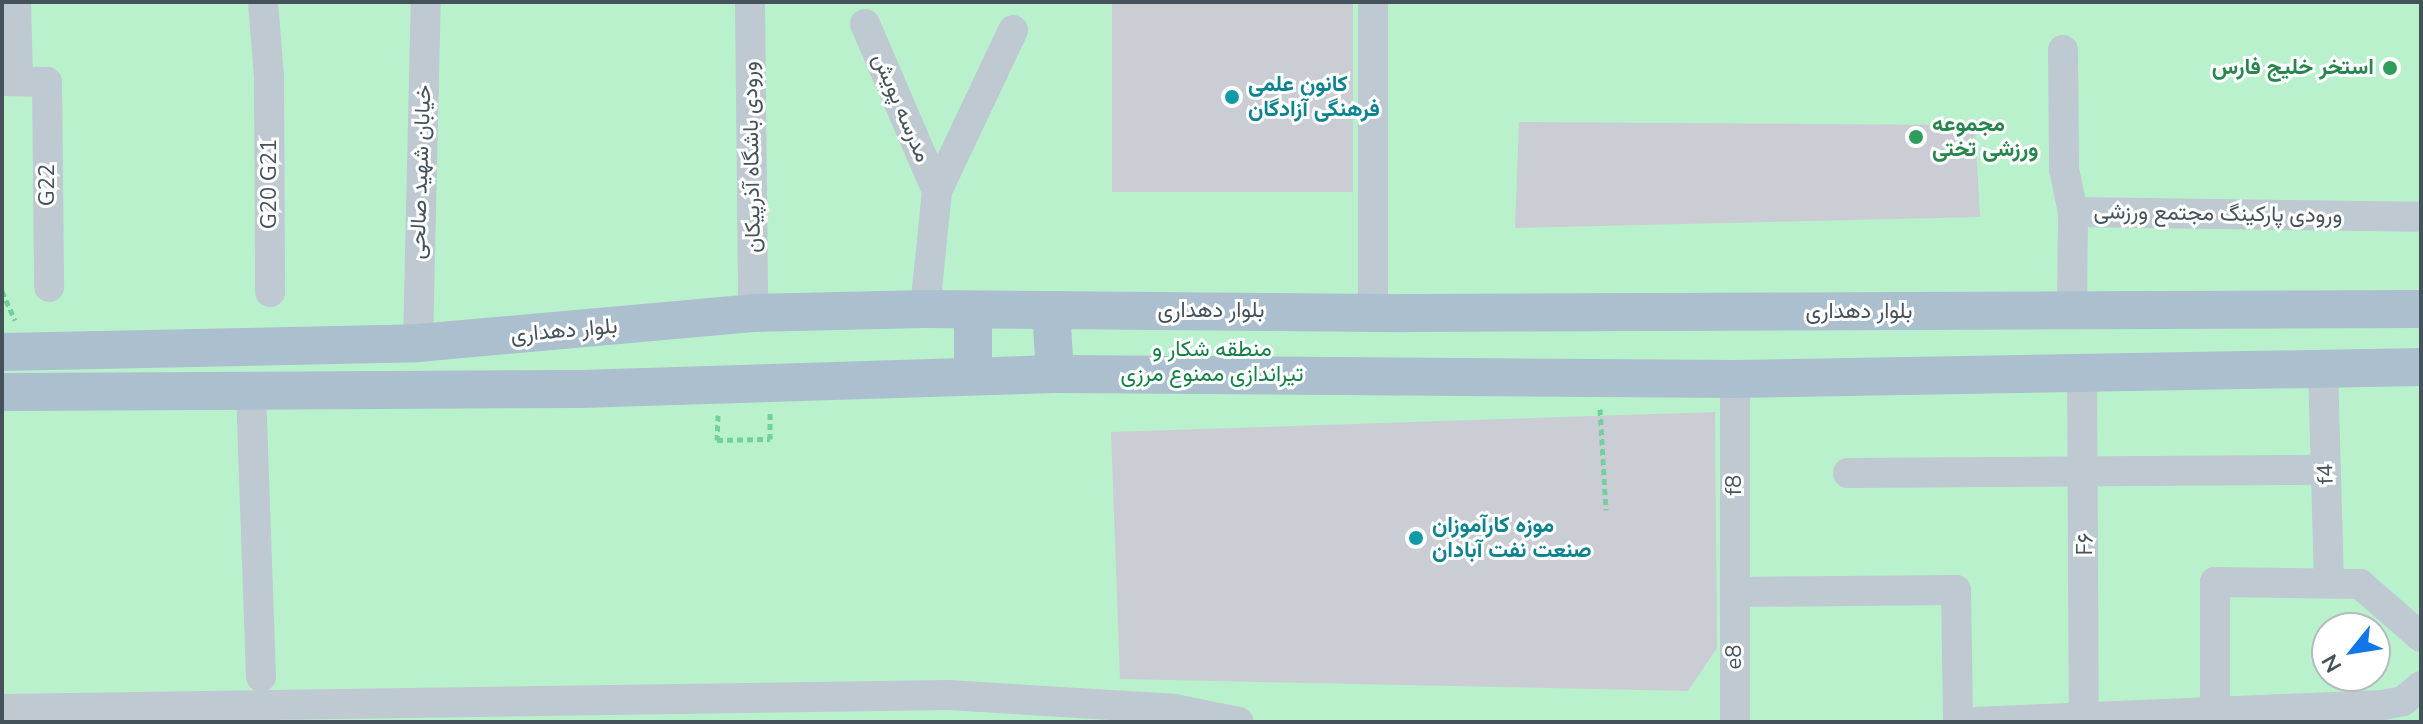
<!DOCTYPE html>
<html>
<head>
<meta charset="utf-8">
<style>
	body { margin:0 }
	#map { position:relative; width:2423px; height:724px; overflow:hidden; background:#f1eeee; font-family:"Nunito Sans",Vazirmatn,sans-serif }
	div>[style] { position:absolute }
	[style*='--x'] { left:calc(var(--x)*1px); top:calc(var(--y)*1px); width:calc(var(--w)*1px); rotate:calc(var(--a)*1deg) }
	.green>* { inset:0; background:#baf1cd }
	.building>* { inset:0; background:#cacdd3; transform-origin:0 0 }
	.path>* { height:5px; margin-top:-2.5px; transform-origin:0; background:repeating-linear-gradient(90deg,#71d09e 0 6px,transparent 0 10px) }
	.minor>* { height:30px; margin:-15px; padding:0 15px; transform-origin:15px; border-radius:15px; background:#bec9d1 }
	.major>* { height:38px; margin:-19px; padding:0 19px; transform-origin:19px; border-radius:19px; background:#acbfce }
	.dots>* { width:22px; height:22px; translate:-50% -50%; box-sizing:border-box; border:4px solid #fff; border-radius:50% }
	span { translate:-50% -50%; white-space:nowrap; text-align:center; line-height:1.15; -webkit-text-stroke:6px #fff; paint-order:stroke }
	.leisure-label { font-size:22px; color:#27864d; font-weight:700 }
	.right { translate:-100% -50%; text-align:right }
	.left { translate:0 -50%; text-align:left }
	.culture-label { font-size:22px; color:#0d838f; font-weight:700 }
	.street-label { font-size:22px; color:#45525c }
	.park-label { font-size:22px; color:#138146 }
	.frame { position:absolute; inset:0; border:4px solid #45525c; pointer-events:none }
	.north { position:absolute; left:2311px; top:612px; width:80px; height:80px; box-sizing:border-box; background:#fff; border:2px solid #b5babe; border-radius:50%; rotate:240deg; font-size:22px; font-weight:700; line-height:32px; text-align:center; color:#45525c }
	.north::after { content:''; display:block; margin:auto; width:28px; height:36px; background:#1177e8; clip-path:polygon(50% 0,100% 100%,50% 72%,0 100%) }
</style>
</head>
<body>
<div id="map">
	<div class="green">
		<div style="clip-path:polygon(evenodd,2px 2px,2421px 2px,2421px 722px,2px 722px,2px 2px,2327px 628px,2375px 628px,2375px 676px,2327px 676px,2327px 628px)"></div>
	</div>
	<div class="building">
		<div style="left:1112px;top:2px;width:241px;height:190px"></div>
		<div style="clip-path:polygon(1519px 122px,1975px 125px,1980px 217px,1515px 228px)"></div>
		<div style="clip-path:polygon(1715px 412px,1717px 648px,1688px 691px,1120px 679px,1111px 432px)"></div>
	</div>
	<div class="path">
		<div style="--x:2;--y:291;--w:32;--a:66"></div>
		<div style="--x:1600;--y:409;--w:101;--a:86.6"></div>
		<div style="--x:718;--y:415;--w:25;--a:92"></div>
		<div style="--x:717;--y:440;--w:53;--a:-1.1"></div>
		<div style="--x:770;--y:439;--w:28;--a:-90"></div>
	</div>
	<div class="minor">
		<div style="--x:16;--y:2;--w:79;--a:88.5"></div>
		<div style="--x:263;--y:2;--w:74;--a:85.4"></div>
		<div style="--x:269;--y:76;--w:216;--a:89.7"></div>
		<div style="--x:750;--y:2;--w:311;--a:89.4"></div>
		<div style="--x:865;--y:24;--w:182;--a:66.7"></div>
		<div style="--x:2063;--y:50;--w:119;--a:89.5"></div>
		<div style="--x:2064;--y:169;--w:44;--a:78.2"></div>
		<div style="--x:2;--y:81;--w:45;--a:1.3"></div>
		<div style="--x:47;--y:82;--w:205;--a:89.4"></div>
		<div style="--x:925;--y:309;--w:119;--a:-84.2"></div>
		<div style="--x:937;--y:191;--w:178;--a:-64.7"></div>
		<div style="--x:1373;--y:312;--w:310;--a:-90"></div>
		<div style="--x:2072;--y:312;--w:100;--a:-89.4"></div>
		<div style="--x:2073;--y:212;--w:348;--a:0.8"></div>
		<div style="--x:418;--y:343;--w:341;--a:-88.7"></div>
		<div style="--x:2323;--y:368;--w:212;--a:88.4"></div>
		<div style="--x:2082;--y:371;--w:351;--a:89.7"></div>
		<div style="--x:251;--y:391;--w:286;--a:88"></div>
		<div style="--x:1848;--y:473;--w:478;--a:-0.4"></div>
		<div style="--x:1735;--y:592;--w:221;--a:-0.5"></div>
		<div style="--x:1956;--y:590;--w:132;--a:89.1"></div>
		<div style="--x:2;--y:709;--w:946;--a:-0.85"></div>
		<div style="--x:948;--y:695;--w:226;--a:3.5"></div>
		<div style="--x:1174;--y:709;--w:66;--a:11.3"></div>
		<div style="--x:1735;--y:722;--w:343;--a:-90"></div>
		<div style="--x:1974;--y:722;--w:409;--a:-2.4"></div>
		<div style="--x:2383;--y:705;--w:20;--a:-11"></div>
		<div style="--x:2403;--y:701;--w:23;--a:-40"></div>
		<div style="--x:2215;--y:722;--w:140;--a:-90"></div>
		<div style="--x:2215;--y:582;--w:145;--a:0.8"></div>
		<div style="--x:2360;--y:584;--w:81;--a:41"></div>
	</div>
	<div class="major">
		<div style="--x:1051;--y:310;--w:64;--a:86.4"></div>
		<div style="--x:2;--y:352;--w:416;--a:-1.2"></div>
		<div style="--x:418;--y:343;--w:336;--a:-5.1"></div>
		<div style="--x:753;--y:313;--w:172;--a:-1.3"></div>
		<div style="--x:925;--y:309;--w:481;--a:0.5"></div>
		<div style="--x:1406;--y:313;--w:1015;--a:-0.23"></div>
		<div style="--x:973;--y:376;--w:66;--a:-90"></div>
		<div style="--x:2;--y:392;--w:578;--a:-0.3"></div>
		<div style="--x:580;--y:389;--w:475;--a:-1.8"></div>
		<div style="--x:1055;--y:374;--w:680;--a:0.42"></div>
		<div style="--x:1735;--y:379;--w:686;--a:-1"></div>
	</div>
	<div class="dots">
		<div style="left:2390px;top:68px;background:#2e9e5b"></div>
		<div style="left:1232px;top:97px;background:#0f9aa8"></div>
		<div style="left:1916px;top:137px;background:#2e9e5b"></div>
		<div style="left:1416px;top:538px;background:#0f9aa8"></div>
	</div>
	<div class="leisure-label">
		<span class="right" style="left:2374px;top:68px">استخر خلیج فارس</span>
		<span class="left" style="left:1932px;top:137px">مجموعه<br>ورزشی تختی</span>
	</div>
	<div class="culture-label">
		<span class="left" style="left:1248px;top:97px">کانون علمی<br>فرهنگی آزادگان</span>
		<span class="left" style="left:1432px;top:538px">موزه کارآموزان<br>صنعت نفت آبادان</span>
	</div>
	<div class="street-label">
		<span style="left:901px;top:108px;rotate:67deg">مدرسه پویش</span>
		<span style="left:752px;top:157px;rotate:-91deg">ورودی باشگاه آذرپیکان</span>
		<span style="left:421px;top:172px;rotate:-88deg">خیابان شهید صالحی</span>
		<span style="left:270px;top:184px;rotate:-90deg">G20 G21</span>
		<span style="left:48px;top:185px;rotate:-90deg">G22</span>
		<span style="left:2218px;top:214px;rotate:1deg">ورودی پارکینگ مجتمع ورزشی</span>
		<span style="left:1211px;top:311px">بلوار دهداری</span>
		<span style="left:1859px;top:312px">بلوار دهداری</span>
		<span style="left:564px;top:331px;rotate:-5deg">بلوار دهداری</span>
		<span style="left:2326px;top:474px;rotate:-92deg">f4</span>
		<span style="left:1735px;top:485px;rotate:-90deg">f8</span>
		<span style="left:2086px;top:544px;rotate:-90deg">F۶</span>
		<span style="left:1735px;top:657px;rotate:-90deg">e8</span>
	</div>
	<div class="park-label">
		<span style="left:1212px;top:362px">منطقه شکار و<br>تیراندازی ممنوع مرزی</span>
	</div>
	<div class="frame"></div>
	<div class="north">N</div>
</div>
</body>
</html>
